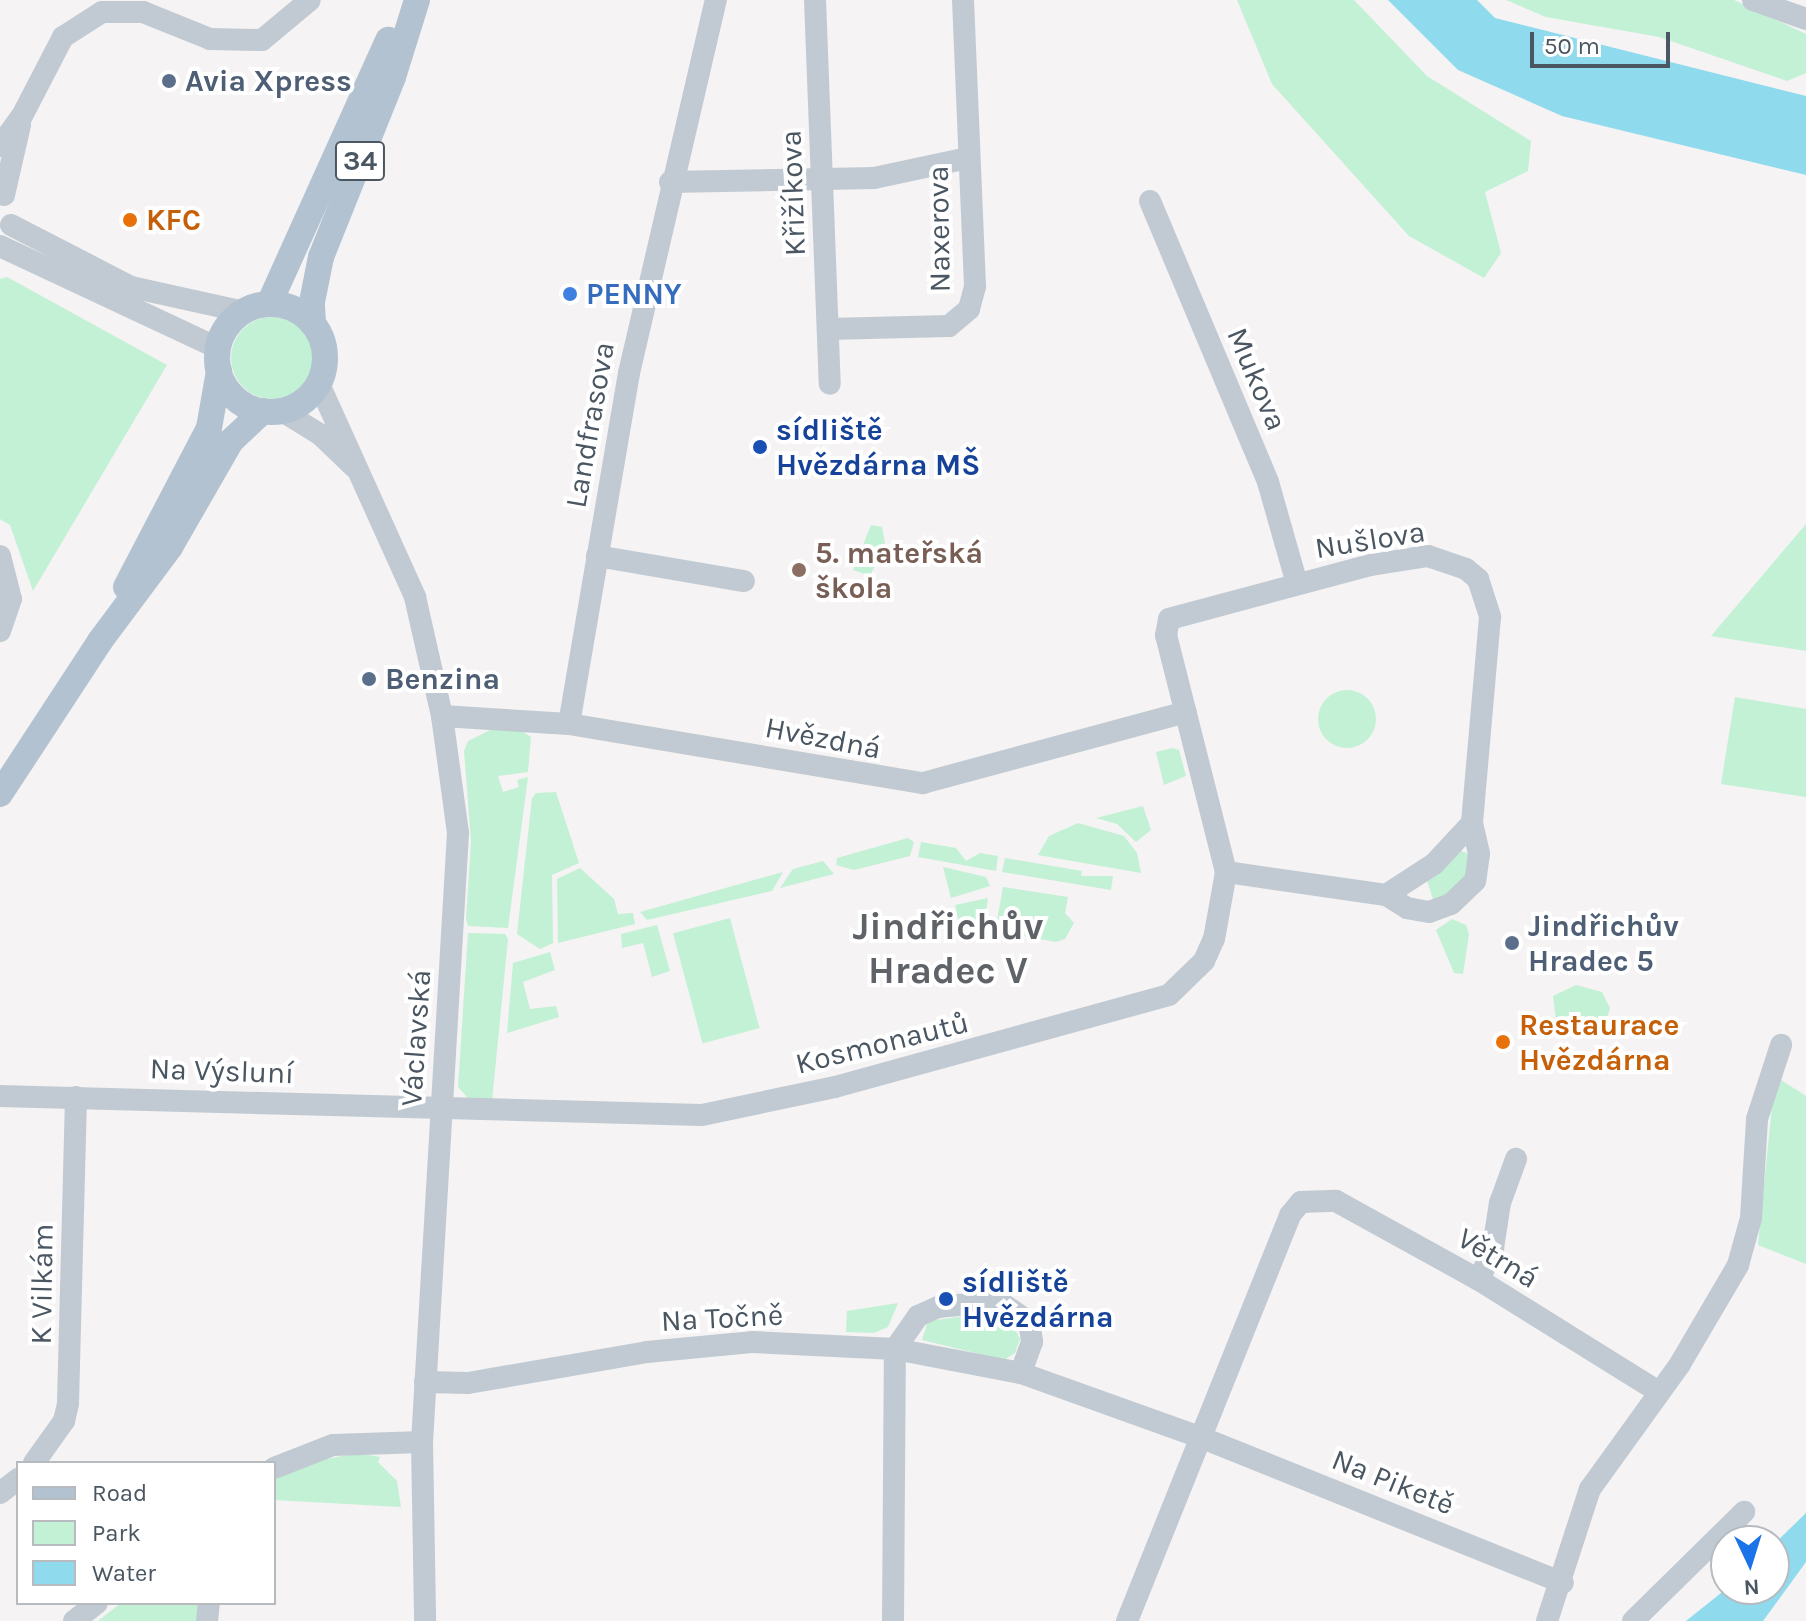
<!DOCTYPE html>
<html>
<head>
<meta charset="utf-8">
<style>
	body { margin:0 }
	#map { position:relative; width:1806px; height:1621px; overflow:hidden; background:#f5f3f3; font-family:Karla,sans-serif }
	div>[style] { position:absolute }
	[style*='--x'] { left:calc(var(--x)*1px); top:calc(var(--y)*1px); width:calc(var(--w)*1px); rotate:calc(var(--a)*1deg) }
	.green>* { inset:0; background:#c3f1d5; transform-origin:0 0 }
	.round { border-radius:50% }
	.water>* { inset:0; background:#90daee }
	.minor>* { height:22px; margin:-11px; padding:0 11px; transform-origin:11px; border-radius:11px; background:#c1cad2 }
	.major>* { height:26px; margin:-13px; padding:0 13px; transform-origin:13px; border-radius:13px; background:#b3c2d1 }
	.major>.ring { margin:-13px; padding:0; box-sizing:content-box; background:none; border:26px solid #b3c2d1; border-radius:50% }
	.dots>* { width:22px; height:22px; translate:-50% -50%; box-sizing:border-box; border:4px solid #fff; border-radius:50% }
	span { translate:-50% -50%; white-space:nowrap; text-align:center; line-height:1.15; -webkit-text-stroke:8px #fff; paint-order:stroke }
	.shield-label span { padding:2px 6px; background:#fff; border:2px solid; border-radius:6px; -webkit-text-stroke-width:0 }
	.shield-label { font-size:28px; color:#4a5661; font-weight:700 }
	.service-label { font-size:30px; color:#4e5e75; font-weight:700 }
	.left { translate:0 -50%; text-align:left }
	.street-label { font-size:30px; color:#4a5661 }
	.food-label { font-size:30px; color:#c56008; font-weight:700 }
	.shop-label { font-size:30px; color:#366cbe; font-weight:700 }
	.transit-label { font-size:30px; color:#164399; font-weight:700 }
	.education-label { font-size:30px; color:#785e54; font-weight:700 }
	.district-label { font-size:38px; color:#5f6368; font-weight:700 }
	.legend { position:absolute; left:16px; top:1461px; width:260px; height:144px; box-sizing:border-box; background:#fff; border:2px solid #b7bbc0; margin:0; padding:10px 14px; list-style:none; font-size:24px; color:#4a5661 }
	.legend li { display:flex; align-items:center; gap:16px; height:40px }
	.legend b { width:40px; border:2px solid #b7bbc0 }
	.north { position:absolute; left:1710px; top:1525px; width:80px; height:80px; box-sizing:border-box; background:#fff; border:2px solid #b7bbc0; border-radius:50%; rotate:176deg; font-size:22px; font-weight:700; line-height:32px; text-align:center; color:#4a5661 }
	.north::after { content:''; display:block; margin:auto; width:28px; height:36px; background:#1a73e8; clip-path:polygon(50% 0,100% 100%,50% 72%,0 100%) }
	.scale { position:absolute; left:1530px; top:32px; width:140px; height:36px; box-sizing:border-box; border:4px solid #4a5661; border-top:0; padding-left:10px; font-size:24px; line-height:28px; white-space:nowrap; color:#4a5661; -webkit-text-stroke:6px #fff; paint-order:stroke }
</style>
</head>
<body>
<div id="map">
	<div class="green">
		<div style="clip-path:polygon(1237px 0,1354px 0,1427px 76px,1531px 141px,1528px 171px,1485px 192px,1501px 253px,1484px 278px,1409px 236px,1272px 84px)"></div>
		<div style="clip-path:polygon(1506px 0,1734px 0,1806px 34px,1806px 73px,1787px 81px,1659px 37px,1546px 17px)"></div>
		<div style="clip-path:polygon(7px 277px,167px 365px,33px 591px,10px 525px,0 519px,0 279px)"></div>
		<div class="round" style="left:231px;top:317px;width:82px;height:82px"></div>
		<div style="clip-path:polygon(1806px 524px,1806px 651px,1711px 636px)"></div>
		<div style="clip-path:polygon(871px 525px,882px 527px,885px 543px,870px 576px,853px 570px)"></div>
		<div class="round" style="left:1318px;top:690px;width:58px;height:58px"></div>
		<div style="clip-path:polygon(1735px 697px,1806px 709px,1806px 797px,1721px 784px)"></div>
		<div style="clip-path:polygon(490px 730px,520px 730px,531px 737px,528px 772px,498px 776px,503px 792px,519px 787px,517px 780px,528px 777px,508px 928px,468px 926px,466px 919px,471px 841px,464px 751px,468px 741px)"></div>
		<div style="clip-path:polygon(1172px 748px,1179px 750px,1186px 776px,1164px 785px,1156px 752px)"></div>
		<div style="clip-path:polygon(556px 792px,579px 863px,552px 875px,553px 943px,540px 949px,517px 934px,532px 798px,536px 793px)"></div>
		<div style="clip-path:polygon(1143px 806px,1151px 830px,1136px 842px,1117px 824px,1096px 818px)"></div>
		<div style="clip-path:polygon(1078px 823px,1124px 836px,1137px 853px,1141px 873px,1038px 855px,1049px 836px)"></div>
		<div style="clip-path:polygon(908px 838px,914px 842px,910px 856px,854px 870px,836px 865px,837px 858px)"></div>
		<div style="clip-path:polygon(921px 842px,956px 848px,966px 861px,980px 853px,998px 856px,996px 871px,918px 857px)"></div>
		<div style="clip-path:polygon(1461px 851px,1470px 854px,1464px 881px,1434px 903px,1427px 880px)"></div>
		<div style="clip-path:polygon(1005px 858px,1082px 871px,1081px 876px,1113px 876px,1111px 890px,1002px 872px)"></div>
		<div style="clip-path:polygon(823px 861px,834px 874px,780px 888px,793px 869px)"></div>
		<div style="clip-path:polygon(943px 867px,986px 877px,990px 886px,951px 898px)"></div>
		<div style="clip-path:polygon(580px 868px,614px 899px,618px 914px,633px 913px,635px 924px,558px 943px,557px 879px)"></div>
		<div style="clip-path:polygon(783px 872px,772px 891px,647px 920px,640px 912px)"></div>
		<div style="clip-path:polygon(1003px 887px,1068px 897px,1065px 913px,1074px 923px,1065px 939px,1056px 942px,1002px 932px,996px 926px)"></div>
		<div style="clip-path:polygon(988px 898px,982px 938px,963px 940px,955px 905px)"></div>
		<div style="left:730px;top:918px;width:114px;height:59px;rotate:75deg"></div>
		<div style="clip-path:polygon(1452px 919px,1466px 925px,1469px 934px,1463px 974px,1454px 973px,1436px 930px)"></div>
		<div style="clip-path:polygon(657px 925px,670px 971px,652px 977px,643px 943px,622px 948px,621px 934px)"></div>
		<div style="clip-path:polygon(468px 933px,505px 934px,508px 939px,492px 1101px,469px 1099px,458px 1087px)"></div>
		<div style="clip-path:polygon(550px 952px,555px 970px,523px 982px,530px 1009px,556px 1006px,559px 1017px,507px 1033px,513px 963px)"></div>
		<div style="clip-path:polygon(1576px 985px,1602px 992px,1610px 1008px,1606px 1023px,1582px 1031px,1556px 1020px,1553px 996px)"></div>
		<div style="clip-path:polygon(1775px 1076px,1806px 1096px,1806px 1264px,1758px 1245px)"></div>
		<div style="clip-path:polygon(898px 1303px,888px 1327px,874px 1333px,846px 1332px,847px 1311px)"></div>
		<div style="clip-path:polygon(996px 1312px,1011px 1321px,1020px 1339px,1015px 1353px,1004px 1360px,922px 1340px,928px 1321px)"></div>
		<div style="clip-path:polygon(357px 1453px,380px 1457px,378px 1462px,397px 1481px,401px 1507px,274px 1500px,274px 1479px,296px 1465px)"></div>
		<div style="clip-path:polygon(121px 1603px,200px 1603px,199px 1621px,98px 1621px)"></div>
	</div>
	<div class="water">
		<div style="clip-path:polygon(1388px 0,1477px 0,1495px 18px,1806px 96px,1806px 175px,1562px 116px,1458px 70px)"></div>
		<div style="clip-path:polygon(1806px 1513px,1806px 1562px,1763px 1621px,1686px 1621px,1726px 1589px,1774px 1589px,1774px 1544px)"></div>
	</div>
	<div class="minor">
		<div style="--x:815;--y:0;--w:384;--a:87.8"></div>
		<div style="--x:1753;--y:0;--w:56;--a:19.7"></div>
		<div style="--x:0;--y:146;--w:37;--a:-54"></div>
		<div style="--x:22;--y:116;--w:89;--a:-62.6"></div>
		<div style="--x:63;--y:37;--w:46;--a:-32.7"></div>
		<div style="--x:102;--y:12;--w:41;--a:0"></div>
		<div style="--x:143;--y:12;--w:72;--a:21.9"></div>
		<div style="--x:210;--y:39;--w:52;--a:1.1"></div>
		<div style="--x:262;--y:40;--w:62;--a:-39.8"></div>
		<div style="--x:670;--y:182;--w:204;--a:-1.1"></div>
		<div style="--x:874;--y:178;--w:96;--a:-12"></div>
		<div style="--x:4;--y:195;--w:72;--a:-77.1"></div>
		<div style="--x:1150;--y:201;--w:305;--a:67.2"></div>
		<div style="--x:1268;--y:482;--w:106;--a:74.1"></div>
		<div style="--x:11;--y:225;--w:135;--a:27.3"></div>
		<div style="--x:131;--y:287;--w:116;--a:12.5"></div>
		<div style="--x:0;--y:246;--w:241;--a:25.1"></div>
		<div style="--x:828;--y:329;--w:121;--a:-1.4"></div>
		<div style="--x:949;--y:326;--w:26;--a:-40"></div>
		<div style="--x:969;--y:309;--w:24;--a:-75"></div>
		<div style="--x:975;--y:286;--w:286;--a:-92.4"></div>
		<div style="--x:319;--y:384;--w:234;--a:65.7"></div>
		<div style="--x:415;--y:597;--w:122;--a:77.2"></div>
		<div style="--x:442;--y:716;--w:118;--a:82.2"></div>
		<div style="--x:458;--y:833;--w:610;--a:93.38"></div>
		<div style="--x:422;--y:1442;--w:179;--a:89"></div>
		<div style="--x:282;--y:411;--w:46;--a:31.6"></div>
		<div style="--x:321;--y:435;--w:47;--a:44.1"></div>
		<div style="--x:0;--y:556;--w:44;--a:75.7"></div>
		<div style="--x:11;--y:599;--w:34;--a:109"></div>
		<div style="--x:597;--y:556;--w:149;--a:9.7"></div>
		<div style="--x:442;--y:716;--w:127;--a:3.6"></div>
		<div style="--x:569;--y:724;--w:359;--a:9.5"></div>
		<div style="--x:923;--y:783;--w:272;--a:-15.1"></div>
		<div style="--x:569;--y:724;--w:356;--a:-80.3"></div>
		<div style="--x:629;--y:373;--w:383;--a:-76.9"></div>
		<div style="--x:1386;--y:895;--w:57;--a:-32.9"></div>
		<div style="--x:1434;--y:864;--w:56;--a:-47.2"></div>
		<div style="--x:0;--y:1096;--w:702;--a:1.55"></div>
		<div style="--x:702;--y:1115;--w:136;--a:-11.9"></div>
		<div style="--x:835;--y:1087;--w:346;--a:-15.4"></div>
		<div style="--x:1169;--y:995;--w:49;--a:-44.2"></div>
		<div style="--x:1204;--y:961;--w:24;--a:-66"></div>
		<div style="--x:1214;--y:939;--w:68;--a:-79.8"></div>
		<div style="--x:1226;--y:872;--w:244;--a:-104.2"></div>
		<div style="--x:1166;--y:635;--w:16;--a:-79"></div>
		<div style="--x:1169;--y:619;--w:209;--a:-15"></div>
		<div style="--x:1371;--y:565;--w:58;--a:-9"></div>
		<div style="--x:1428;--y:556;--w:40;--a:18.9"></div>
		<div style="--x:1466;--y:569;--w:16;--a:40"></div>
		<div style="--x:1478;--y:579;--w:40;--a:72"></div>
		<div style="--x:1490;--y:617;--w:207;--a:95"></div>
		<div style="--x:1472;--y:823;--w:32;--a:77"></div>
		<div style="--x:1479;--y:854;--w:27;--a:98"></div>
		<div style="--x:1475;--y:881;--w:33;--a:136"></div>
		<div style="--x:1451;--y:904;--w:23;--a:160"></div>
		<div style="--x:1429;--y:912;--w:22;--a:-170"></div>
		<div style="--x:1407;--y:908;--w:25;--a:-148"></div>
		<div style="--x:1386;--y:895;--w:162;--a:-171.8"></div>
		<div style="--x:1479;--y:1280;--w:35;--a:-66"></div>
		<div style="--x:1493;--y:1248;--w:46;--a:-81.2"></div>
		<div style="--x:1500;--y:1203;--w:47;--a:-70"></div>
		<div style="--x:425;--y:1382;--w:43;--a:1.3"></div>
		<div style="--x:468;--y:1383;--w:182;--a:-9.8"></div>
		<div style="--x:647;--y:1352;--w:105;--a:-5.4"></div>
		<div style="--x:752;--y:1342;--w:143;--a:2.8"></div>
		<div style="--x:895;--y:1349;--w:128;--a:10.8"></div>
		<div style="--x:1021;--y:1373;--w:190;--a:19.7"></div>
		<div style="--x:1200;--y:1437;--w:391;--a:21.9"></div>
		<div style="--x:34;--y:1463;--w:52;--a:-54.5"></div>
		<div style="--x:64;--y:1421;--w:18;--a:-77"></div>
		<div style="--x:68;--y:1403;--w:306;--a:-88.5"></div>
		<div style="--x:274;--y:1468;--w:63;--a:-21.3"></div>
		<div style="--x:333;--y:1445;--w:89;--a:-1.9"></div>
		<div style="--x:0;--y:1493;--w:23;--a:-38"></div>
		<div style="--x:74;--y:1621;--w:29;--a:-38"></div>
		<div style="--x:207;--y:1621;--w:18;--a:-84"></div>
		<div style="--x:893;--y:1621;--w:272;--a:-89.6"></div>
		<div style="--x:895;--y:1349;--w:40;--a:-55.1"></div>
		<div style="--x:918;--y:1316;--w:22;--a:-24"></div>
		<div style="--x:938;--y:1307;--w:61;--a:-5.6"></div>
		<div style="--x:999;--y:1301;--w:37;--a:35"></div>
		<div style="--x:1029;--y:1322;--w:20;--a:81"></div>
		<div style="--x:1032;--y:1342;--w:33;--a:110"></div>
		<div style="--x:1127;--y:1621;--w:437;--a:-68.1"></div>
		<div style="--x:1290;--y:1215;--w:17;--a:-50"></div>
		<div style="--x:1301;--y:1202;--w:35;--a:-2"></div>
		<div style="--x:1336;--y:1201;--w:163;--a:28.9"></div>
		<div style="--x:1479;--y:1280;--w:210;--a:31.9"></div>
		<div style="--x:1547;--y:1621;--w:139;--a:-72"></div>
		<div style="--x:1590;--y:1489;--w:154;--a:-54.2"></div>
		<div style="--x:1680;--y:1364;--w:115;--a:-59.6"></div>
		<div style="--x:1738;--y:1265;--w:49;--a:-74.5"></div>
		<div style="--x:1751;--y:1218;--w:99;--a:-86.5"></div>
		<div style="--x:1757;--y:1119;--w:78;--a:-72"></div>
		<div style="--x:1633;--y:1621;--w:156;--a:-44.5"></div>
	</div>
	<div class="major">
		<div style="--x:269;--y:304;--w:290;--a:-65.7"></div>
		<div class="ring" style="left:217px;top:304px;width:82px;height:82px"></div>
		<div style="--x:313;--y:324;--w:22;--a:-93"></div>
		<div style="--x:312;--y:302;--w:46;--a:-78.7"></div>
		<div style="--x:321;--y:257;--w:194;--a:-68.2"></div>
		<div style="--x:393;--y:77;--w:81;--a:-72.7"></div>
		<div style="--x:126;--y:587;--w:179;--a:-62.4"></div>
		<div style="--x:209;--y:428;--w:58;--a:-80"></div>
		<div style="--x:0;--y:794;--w:183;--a:-56.8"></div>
		<div style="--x:100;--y:641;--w:117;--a:-53.3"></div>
		<div style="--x:170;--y:547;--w:122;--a:-60.1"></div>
		<div style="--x:231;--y:441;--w:44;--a:-43.2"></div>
	</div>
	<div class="dots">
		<div style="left:169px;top:81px;background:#5c6f8a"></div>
		<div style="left:130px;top:220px;background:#e8710a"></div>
		<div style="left:570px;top:294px;background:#3f7fe0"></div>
		<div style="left:760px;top:447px;background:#1a4fb4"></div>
		<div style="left:799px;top:570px;background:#8d6e63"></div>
		<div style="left:369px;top:679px;background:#5c6f8a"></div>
		<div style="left:1512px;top:943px;background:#5c6f8a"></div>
		<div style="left:1503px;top:1042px;background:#e8710a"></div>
		<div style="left:946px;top:1299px;background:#1a4fb4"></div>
	</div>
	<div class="shield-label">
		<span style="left:360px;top:161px">34</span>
	</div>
	<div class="service-label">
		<span class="left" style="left:185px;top:81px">Avia Xpress</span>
		<span class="left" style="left:385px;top:679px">Benzina</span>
		<span class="left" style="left:1528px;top:943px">Jindřichův<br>Hradec 5</span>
	</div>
	<div class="street-label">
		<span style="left:793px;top:193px;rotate:-92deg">Křižíkova</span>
		<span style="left:939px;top:229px;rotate:-91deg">Naxerova</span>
		<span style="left:1257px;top:379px;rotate:67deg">Mukova</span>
		<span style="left:590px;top:425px;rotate:-80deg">Landfrasova</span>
		<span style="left:1370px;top:540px;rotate:-9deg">Nušlova</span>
		<span style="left:823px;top:738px;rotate:11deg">Hvězdná</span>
		<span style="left:416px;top:1038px;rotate:-86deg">Václavská</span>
		<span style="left:882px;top:1043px;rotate:-14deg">Kosmonautů</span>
		<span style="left:222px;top:1071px;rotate:2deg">Na Výsluní</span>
		<span style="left:1498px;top:1258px;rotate:31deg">Větrná</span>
		<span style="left:42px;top:1284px;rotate:-89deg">K Vilkám</span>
		<span style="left:722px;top:1318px;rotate:-3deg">Na Točně</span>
		<span style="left:1393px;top:1482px;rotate:22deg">Na Piketě</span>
	</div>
	<div class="food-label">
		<span class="left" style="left:146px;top:220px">KFC</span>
		<span class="left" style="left:1519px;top:1042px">Restaurace<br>Hvězdárna</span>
	</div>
	<div class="shop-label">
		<span class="left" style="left:586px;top:294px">PENNY</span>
	</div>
	<div class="transit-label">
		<span class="left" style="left:776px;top:447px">sídliště<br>Hvězdárna MŠ</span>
		<span class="left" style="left:962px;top:1299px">sídliště<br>Hvězdárna</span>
	</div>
	<div class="education-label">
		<span class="left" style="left:815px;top:570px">5. mateřská<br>škola</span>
	</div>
	<div class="district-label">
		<span style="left:948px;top:949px">Jindřichův<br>Hradec V</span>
	</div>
	<ul class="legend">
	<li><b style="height:10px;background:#b3c2d1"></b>Road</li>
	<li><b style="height:22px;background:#c3f1d5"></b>Park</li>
	<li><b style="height:22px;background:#90daee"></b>Water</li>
	</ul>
	<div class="north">N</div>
	<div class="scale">50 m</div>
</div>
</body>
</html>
